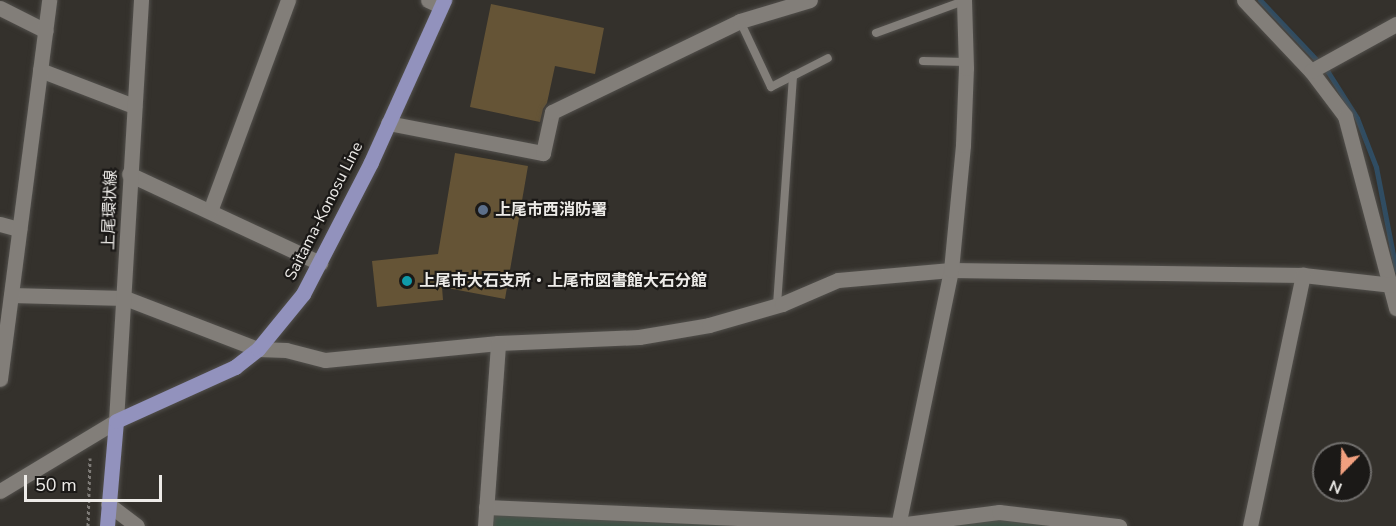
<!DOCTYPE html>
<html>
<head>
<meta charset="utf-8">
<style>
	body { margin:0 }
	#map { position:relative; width:1396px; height:526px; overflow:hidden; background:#34312c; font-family:"Nunito Sans","Noto Sans JP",sans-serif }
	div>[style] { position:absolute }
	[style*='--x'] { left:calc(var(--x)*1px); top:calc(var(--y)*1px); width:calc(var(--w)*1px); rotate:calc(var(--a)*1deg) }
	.green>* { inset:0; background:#3e5346 }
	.stream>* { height:5px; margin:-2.5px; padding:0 2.5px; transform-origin:2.5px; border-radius:2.5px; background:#304d63 }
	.building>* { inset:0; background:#655436 }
	.path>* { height:3px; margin-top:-1.5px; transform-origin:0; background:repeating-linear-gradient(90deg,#7f7c78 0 3px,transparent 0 6px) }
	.roads { filter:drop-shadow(0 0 2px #52504c) drop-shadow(0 0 2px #52504c) }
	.lane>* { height:8px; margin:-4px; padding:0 4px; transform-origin:4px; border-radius:4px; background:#827e79 }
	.street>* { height:15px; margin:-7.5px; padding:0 7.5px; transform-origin:7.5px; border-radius:7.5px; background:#827e79 }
	.secondary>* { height:15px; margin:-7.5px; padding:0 7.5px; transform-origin:7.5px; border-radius:7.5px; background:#827e79 }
	.primary>* { height:15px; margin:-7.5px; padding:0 7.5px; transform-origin:7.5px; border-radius:7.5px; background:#9292bd }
	.dots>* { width:16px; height:16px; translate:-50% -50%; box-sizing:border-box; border:3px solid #1b1917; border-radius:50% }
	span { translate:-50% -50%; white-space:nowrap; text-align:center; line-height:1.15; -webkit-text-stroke:4.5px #1b1917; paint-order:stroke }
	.street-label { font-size:16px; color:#edebe8 }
	.poi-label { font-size:16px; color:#edebe8; font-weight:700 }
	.left { translate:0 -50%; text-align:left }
	.north { position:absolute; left:1312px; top:442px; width:60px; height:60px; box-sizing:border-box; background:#1b1917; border:2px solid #6f6d6b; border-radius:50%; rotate:203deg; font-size:16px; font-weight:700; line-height:24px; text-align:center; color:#edebe8 }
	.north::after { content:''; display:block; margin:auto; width:21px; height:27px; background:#f2a07f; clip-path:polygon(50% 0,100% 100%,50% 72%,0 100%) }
	.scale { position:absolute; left:24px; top:475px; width:138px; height:27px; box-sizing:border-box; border:3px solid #edebe8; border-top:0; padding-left:8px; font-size:18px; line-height:21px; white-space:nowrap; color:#edebe8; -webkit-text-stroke:4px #1b1917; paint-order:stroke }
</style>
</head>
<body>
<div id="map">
	<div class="green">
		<div style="clip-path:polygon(486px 507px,898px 525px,999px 512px,1119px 526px,485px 526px)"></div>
	</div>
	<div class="stream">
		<div style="--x:1260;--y:0;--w:99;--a:46.6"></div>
		<div style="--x:1328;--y:72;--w:54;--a:57.8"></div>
		<div style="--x:1357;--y:118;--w:53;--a:68.8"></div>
		<div style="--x:1376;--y:167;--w:105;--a:79"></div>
	</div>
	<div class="building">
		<div style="clip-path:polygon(491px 4px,604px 28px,595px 74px,555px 66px,547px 103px,543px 109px,540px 122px,470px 107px)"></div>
		<div style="clip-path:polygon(455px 153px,528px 166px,505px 299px,442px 287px,443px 300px,377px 307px,372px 261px,438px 254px)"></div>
	</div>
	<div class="path">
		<div style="--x:88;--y:526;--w:68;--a:-88.3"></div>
	</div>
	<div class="roads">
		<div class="lane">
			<div style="--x:740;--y:21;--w:73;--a:64.8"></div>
			<div style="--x:771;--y:87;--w:25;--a:-27"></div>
			<div style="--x:876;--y:33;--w:94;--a:-20"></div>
			<div style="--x:923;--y:61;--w:43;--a:1.3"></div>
			<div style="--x:777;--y:305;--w:230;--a:-86"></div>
			<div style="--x:793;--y:76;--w:39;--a:-27"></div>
		</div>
		<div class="street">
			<div style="--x:428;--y:0;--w:14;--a:25"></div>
			<div style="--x:1244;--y:0;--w:98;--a:46.7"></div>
			<div style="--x:1311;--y:71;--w:56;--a:52.9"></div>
			<div style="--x:1345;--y:116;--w:199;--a:75.1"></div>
			<div style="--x:0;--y:8;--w:51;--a:26.6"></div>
			<div style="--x:40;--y:70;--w:101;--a:21"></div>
			<div style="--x:1311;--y:71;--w:97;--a:-28.9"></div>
			<div style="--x:388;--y:123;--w:158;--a:11"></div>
			<div style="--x:543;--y:153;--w:42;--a:-77.6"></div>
			<div style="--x:552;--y:112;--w:209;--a:-25.8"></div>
			<div style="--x:740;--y:21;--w:73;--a:-16.7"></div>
			<div style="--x:129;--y:174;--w:211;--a:25"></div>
			<div style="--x:210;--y:211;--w:225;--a:-69.7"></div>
			<div style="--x:0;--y:224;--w:20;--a:15"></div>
			<div style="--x:11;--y:295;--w:114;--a:1.5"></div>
			<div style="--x:125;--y:298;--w:142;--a:21"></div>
			<div style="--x:258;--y:349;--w:28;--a:2"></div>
			<div style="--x:286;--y:350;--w:40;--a:14.4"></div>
			<div style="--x:325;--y:360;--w:174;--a:-5.6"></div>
			<div style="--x:498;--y:343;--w:141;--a:-2.4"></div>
			<div style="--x:639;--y:337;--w:71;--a:-9.7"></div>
			<div style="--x:709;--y:325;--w:76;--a:-16"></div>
			<div style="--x:782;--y:304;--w:61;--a:-23.2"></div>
			<div style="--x:838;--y:280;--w:113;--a:-5.1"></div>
			<div style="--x:951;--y:270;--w:352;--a:0.8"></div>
			<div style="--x:1303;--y:275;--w:90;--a:6.4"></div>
			<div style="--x:0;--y:379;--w:382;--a:-82.6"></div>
			<div style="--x:486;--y:507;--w:412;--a:2.5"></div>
			<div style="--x:898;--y:525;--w:102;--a:-7.3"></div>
			<div style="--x:999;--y:512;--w:121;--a:6.7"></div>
			<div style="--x:485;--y:526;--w:183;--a:-85.9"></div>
			<div style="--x:898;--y:526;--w:261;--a:-78.3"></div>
			<div style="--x:951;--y:270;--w:126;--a:-84.5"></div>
			<div style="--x:963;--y:145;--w:77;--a:-87.8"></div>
			<div style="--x:966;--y:68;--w:68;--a:-91.7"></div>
			<div style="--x:1250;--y:526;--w:257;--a:-78.1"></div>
		</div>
		<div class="secondary">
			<div style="--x:0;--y:491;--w:135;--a:-31.1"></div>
			<div style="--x:116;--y:421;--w:422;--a:-86.6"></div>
			<div style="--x:108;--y:504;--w:36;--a:37"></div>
		</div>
		<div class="primary">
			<div style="--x:107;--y:526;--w:105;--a:-85.1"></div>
			<div style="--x:116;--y:421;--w:131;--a:-24.4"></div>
			<div style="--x:235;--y:367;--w:29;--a:-38"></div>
			<div style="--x:258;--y:349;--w:71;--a:-50.7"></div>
			<div style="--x:303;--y:294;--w:148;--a:-62.7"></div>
			<div style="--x:371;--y:162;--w:178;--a:-65.7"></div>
		</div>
	</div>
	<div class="dots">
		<div style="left:483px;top:210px;background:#5c6f8a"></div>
		<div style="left:407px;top:281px;background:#0f9aa8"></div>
	</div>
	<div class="street-label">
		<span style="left:110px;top:210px;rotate:-88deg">上尾環状線</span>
		<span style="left:324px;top:211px;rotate:-63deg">Saitama-Konosu Line</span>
	</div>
	<div class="poi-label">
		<span class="left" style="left:495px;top:210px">上尾市西消防署</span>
		<span class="left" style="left:419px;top:281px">上尾市大石支所・上尾市図書館大石分館</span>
	</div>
	<div class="north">N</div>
	<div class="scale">50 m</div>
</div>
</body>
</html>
